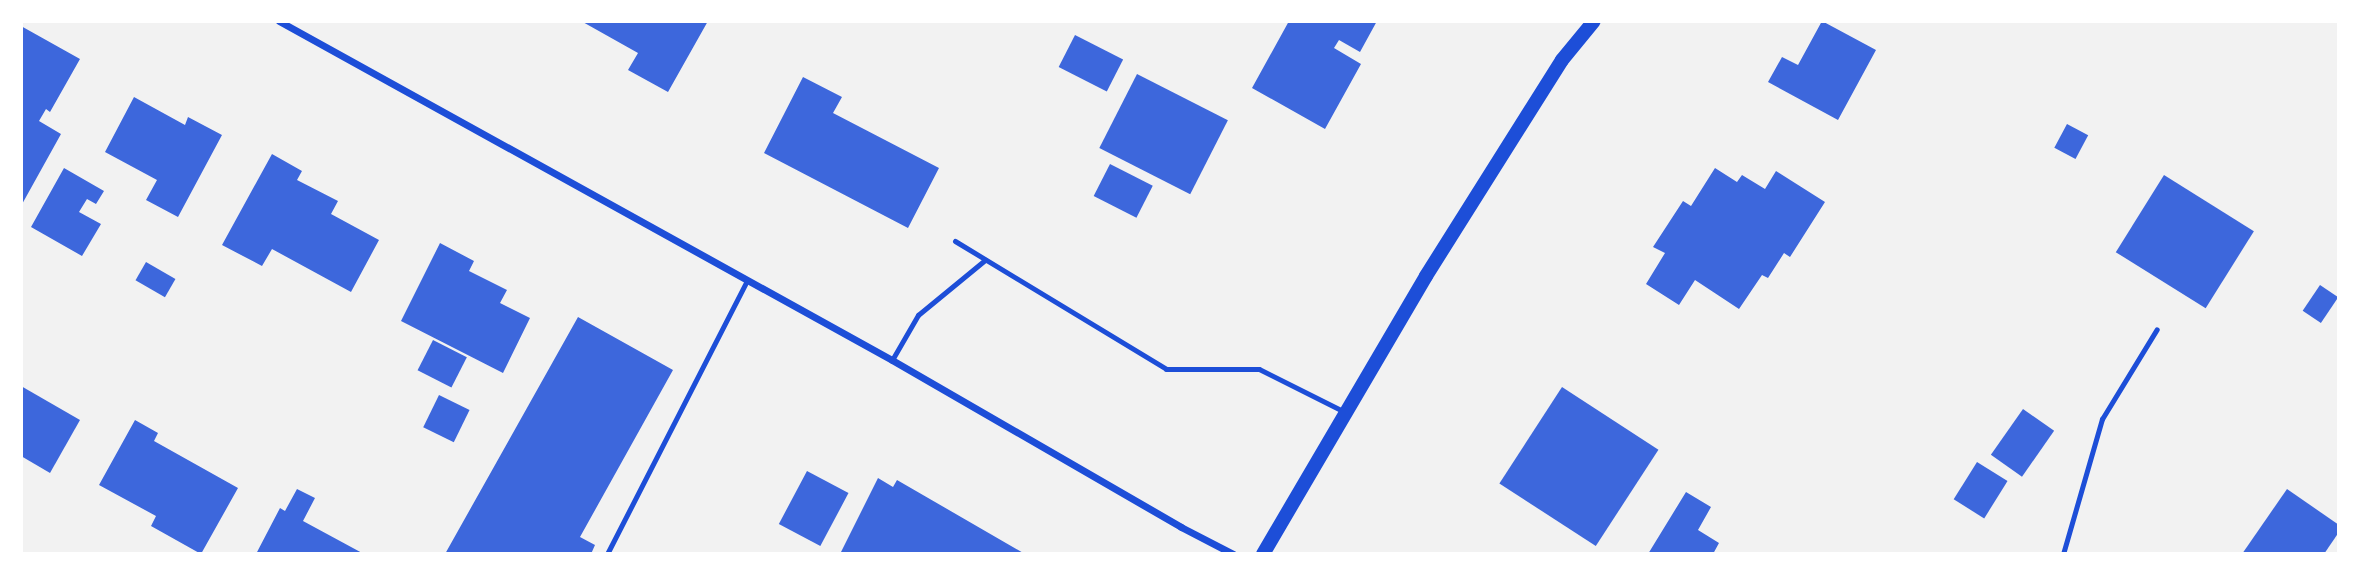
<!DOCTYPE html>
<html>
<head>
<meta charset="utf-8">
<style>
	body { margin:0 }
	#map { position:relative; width:2360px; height:575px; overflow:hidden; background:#f2f2f2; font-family:"Asap Condensed",sans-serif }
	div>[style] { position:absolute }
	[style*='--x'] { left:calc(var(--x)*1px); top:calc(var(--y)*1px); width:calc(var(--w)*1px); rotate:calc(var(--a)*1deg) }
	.building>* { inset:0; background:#3d67dc; transform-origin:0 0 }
	.service>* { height:5px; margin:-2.5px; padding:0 2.5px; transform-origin:2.5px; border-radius:2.5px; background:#1d4ed8 }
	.minor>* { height:7px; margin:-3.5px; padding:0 3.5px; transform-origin:3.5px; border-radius:3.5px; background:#1d4ed8 }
	.secondary>* { height:14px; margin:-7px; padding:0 7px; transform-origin:7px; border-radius:7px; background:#1d4ed8 }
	span { translate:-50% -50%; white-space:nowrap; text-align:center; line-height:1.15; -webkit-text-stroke:5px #fff; paint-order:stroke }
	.frame { position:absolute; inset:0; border:23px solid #fff; pointer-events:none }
</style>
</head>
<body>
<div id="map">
	<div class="building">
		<div style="clip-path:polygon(581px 21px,708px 21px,668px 92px,628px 70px,638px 53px)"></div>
		<div style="clip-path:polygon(1289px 21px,1377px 21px,1360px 52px,1339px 40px,1334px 48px,1361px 64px,1325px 129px,1252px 88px)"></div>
		<div style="clip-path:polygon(1822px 21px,1876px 50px,1838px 120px,1768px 82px,1782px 57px,1798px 65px)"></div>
		<div style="clip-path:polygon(21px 26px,80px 59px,50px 112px,46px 109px,39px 121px,61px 134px,21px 206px)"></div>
		<div style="left:1075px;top:35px;width:54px;height:36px;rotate:27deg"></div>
		<div style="left:1137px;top:74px;width:102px;height:83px;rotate:27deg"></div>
		<div style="clip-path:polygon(803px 77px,842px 97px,833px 113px,939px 168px,908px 228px,764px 153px)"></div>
		<div style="clip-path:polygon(134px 97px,185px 125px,188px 117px,222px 135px,178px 217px,146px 200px,157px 180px,105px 152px)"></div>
		<div style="left:2067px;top:124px;width:24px;height:27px;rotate:28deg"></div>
		<div style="clip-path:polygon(272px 154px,302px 171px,297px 180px,338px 201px,331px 214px,379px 240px,351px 292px,272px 249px,262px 266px,222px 245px)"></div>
		<div style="left:1110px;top:164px;width:48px;height:36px;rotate:27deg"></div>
		<div style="clip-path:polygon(64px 168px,104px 191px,96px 204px,87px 199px,79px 212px,101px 224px,82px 256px,31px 227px)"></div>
		<div style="clip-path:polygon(1715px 168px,1737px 182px,1742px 175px,1765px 189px,1776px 171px,1825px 202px,1790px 257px,1784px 253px,1768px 278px,1762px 275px,1739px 309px,1695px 280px,1679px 305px,1646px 284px,1665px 253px,1653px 247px,1683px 201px,1691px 206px)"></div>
		<div style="left:2164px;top:175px;width:106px;height:91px;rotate:32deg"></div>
		<div style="clip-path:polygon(440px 243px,474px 261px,469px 271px,507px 290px,500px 303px,530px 318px,503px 373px,401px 321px)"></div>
		<div style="left:146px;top:262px;width:34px;height:21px;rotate:30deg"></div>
		<div style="left:2320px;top:285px;width:22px;height:31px;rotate:34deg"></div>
		<div style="clip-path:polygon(578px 317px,673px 370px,580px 537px,595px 545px,591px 554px,445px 554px)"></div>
		<div style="left:433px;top:340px;width:38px;height:34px;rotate:27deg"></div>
		<div style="clip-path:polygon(21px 386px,80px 420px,50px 473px,21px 456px)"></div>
		<div style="left:1562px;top:387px;width:115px;height:115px;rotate:33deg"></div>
		<div style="left:439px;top:395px;width:34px;height:36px;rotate:26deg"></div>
		<div style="left:2023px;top:409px;width:38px;height:56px;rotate:35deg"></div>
		<div style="clip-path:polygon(135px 420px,158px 433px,154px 441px,238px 488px,201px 554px,151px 526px,156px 516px,99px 485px)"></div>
		<div style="left:1977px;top:462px;width:36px;height:44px;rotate:32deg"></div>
		<div style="left:807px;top:471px;width:47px;height:60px;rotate:28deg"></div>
		<div style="clip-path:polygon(878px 478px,893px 487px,897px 480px,1025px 554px,840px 554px)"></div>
		<div style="clip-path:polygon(297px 489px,315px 498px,303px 521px,364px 554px,256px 554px,280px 508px,285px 511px)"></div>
		<div style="clip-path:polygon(2287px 489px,2339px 525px,2339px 532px,2324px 554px,2242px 554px)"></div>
		<div style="clip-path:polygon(1686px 492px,1711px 507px,1698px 530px,1719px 543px,1713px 554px,1648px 554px)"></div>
	</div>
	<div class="service">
		<div style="--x:955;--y:241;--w:247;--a:31.2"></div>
		<div style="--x:1166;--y:369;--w:93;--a:0"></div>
		<div style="--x:1259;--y:369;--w:96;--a:26.6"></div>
		<div style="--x:892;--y:360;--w:52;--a:-60"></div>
		<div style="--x:918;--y:315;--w:87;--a:-39.4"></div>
		<div style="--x:607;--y:554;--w:308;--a:-62.9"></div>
		<div style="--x:2063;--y:554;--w:141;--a:-73.9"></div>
		<div style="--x:2102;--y:419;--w:105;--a:-58.6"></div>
	</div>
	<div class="minor">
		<div style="--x:279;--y:21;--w:700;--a:28.94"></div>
		<div style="--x:892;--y:360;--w:334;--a:30"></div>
		<div style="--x:1181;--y:527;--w:59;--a:27.4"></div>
	</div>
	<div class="secondary">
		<div style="--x:1263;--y:554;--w:322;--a:-59.6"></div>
		<div style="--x:1426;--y:276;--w:255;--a:-57.8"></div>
		<div style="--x:1562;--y:60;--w:50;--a:-50.6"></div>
	</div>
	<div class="frame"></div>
</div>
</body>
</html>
